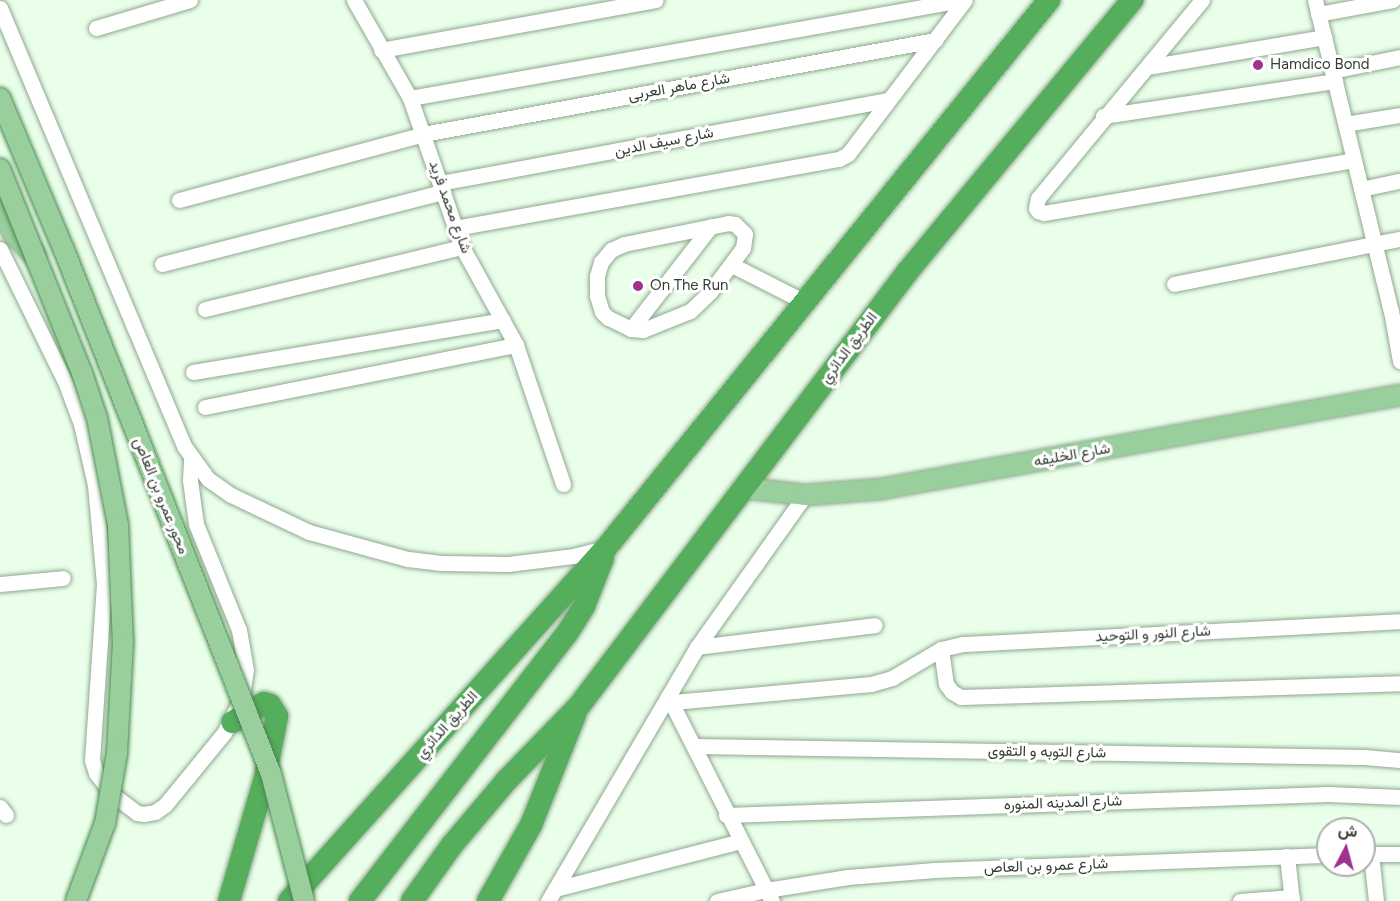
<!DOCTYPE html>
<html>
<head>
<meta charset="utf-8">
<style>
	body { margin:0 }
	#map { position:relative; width:1400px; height:901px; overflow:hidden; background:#eaffea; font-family:Figtree,Vazirmatn,sans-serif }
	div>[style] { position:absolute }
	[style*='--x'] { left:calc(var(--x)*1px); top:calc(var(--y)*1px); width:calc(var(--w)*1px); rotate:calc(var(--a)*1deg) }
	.roads { filter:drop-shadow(0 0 2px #8fa78f) drop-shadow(0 0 2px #8fa78f) }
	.minor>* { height:15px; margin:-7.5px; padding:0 7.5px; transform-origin:7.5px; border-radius:7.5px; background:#fff }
	.major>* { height:20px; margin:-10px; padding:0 10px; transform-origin:10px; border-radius:10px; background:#99ce9d }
	.highway>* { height:22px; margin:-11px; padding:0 11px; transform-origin:11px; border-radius:11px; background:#55ae5c }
	.bridges { filter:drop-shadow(0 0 2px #49864e) drop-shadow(0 0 2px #49864e) }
	.major-bridge>* { height:20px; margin:-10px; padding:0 10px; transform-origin:10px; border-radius:10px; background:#99ce9d }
	.dots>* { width:16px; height:16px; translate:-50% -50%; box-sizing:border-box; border:3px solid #fff; border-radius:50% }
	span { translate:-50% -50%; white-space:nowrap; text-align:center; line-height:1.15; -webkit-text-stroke:6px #fff; paint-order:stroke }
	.poi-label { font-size:15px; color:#333d33 }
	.left { translate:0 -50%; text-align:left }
	.street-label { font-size:15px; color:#333d33 }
	.north { position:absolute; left:1316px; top:817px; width:60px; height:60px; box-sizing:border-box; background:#fff; border:2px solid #adb1ad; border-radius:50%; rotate:6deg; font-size:16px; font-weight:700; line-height:24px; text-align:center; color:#333d33 }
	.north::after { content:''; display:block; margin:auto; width:21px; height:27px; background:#9f318f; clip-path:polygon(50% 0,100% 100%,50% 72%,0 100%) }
</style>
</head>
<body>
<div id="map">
	<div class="roads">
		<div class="minor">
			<div style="--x:354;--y:0;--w:113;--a:60.3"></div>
			<div style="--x:410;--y:98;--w:158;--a:70.8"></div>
			<div style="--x:462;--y:247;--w:112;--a:61.1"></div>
			<div style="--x:516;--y:345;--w:147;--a:71.3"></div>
			<div style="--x:1202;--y:0;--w:257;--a:129.6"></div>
			<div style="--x:1038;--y:198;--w:10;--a:101"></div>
			<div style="--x:1036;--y:208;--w:4;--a:56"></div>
			<div style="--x:1038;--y:211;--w:6;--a:18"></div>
			<div style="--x:1044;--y:213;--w:314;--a:-9.7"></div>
			<div style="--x:1315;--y:0;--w:320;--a:76.3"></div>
			<div style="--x:1391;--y:311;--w:51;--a:79.8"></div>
			<div style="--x:0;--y:8;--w:475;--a:67.2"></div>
			<div style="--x:184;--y:446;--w:41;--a:54"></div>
			<div style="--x:208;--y:479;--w:28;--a:35"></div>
			<div style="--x:231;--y:495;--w:86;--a:25.4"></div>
			<div style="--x:309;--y:532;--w:103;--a:15.3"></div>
			<div style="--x:408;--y:559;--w:33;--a:7"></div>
			<div style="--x:441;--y:563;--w:67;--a:0.9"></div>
			<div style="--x:508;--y:564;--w:65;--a:-7"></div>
			<div style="--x:573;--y:556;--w:34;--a:-14"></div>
			<div style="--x:1318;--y:14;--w:76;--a:-10.6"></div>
			<div style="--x:96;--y:28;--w:98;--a:-16.6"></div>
			<div style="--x:381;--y:50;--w:279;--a:-10.3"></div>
			<div style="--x:1147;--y:67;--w:180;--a:-9.6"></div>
			<div style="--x:1332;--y:71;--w:69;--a:-11.6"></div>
			<div style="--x:410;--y:98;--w:561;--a:-10.07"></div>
			<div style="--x:1103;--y:116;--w:235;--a:-8.6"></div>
			<div style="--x:1345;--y:124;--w:56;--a:-9.3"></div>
			<div style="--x:440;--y:183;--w:456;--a:-10.5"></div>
			<div style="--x:1361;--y:189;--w:40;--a:-12"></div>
			<div style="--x:179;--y:200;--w:253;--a:-15.1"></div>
			<div style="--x:423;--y:134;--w:521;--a:-10.4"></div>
			<div style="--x:728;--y:223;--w:7;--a:8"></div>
			<div style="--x:735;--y:224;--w:14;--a:45"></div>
			<div style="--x:745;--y:234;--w:14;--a:98"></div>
			<div style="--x:743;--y:248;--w:55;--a:126.9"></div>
			<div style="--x:710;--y:292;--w:28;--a:136"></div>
			<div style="--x:690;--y:311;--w:51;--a:158"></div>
			<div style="--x:643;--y:330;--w:12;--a:-175"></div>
			<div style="--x:631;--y:329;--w:25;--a:-154"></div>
			<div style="--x:608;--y:318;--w:8;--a:-135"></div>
			<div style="--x:602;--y:312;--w:17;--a:-107"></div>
			<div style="--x:597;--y:296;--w:20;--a:-90"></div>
			<div style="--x:597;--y:276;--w:15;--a:-74"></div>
			<div style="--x:601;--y:262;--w:16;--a:-50"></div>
			<div style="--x:611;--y:250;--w:14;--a:-25"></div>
			<div style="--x:624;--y:244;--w:106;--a:-11.4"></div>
			<div style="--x:455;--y:228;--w:390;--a:-10.2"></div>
			<div style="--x:839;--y:159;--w:10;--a:-29"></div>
			<div style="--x:848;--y:154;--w:193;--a:-52.8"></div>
			<div style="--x:0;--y:249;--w:150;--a:63.9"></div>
			<div style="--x:66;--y:384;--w:43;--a:69.4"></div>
			<div style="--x:81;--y:424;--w:63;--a:77.1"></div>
			<div style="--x:95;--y:485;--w:99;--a:84.8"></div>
			<div style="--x:104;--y:584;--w:176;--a:93.9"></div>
			<div style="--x:92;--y:760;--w:14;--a:73"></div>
			<div style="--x:96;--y:773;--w:26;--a:53"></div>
			<div style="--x:112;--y:794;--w:31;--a:37"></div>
			<div style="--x:137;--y:813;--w:6;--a:9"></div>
			<div style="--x:143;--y:814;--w:12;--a:-9"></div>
			<div style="--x:155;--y:812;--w:12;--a:-35"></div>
			<div style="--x:165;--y:805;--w:93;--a:-50.7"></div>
			<div style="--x:224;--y:733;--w:40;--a:-63.4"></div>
			<div style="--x:242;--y:697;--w:27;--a:-82"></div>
			<div style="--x:246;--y:670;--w:41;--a:-99.9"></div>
			<div style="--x:239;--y:630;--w:114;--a:-112.1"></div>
			<div style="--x:196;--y:524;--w:44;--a:-97.8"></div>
			<div style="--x:190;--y:480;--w:22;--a:-87"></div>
			<div style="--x:162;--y:264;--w:290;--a:-14.4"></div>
			<div style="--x:732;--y:265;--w:80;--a:26.9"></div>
			<div style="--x:1174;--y:284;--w:230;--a:-11.3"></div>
			<div style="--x:205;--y:309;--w:264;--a:-13.6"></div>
			<div style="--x:631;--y:329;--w:130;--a:-52.2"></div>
			<div style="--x:193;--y:372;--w:314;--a:-9.5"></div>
			<div style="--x:205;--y:407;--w:317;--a:-11.3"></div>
			<div style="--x:0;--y:584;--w:63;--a:-5.4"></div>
			<div style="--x:697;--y:647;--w:179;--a:-7"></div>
			<div style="--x:941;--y:649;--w:35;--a:82"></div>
			<div style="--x:946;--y:684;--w:10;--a:53"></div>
			<div style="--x:952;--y:692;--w:10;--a:29"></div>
			<div style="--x:961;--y:697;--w:439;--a:-1.8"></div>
			<div style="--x:668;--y:696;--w:230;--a:63.1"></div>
			<div style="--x:673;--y:702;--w:199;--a:-5.2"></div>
			<div style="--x:871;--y:684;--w:22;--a:-16"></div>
			<div style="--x:892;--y:678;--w:57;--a:-30.6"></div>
			<div style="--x:941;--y:649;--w:23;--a:-13"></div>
			<div style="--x:963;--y:644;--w:438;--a:-3"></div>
			<div style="--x:695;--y:746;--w:669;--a:0.94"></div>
			<div style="--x:1364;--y:757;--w:36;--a:5"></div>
			<div style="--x:0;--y:807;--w:10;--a:53"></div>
			<div style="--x:726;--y:815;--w:602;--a:-2"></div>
			<div style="--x:1328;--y:794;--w:72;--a:2.4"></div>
			<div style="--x:1364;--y:854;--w:36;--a:0"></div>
			<div style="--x:1371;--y:854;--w:47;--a:83.9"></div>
			<div style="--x:1287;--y:856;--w:45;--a:83.7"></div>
			<div style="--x:555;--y:889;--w:191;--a:-14.5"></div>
			<div style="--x:548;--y:901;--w:294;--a:-59.6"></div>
			<div style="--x:697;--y:647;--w:186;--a:-54.6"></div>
			<div style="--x:717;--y:901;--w:50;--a:-12.7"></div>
			<div style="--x:766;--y:890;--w:83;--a:-9"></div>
			<div style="--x:848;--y:877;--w:87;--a:-4.6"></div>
			<div style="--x:935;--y:870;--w:393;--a:-2.2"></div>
			<div style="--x:1240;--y:901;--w:52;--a:-4.4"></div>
		</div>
		<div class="major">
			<div style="--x:0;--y:211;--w:27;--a:59"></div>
			<div style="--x:14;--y:234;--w:30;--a:46"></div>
			<div style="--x:742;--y:488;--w:63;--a:6.3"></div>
			<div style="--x:805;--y:495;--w:76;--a:-4.5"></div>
			<div style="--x:881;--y:489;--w:527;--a:-10.27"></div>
		</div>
		<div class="highway">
			<div style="--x:229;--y:901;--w:128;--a:-73.7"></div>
			<div style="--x:265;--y:778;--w:63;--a:-79"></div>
			<div style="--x:277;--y:716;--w:13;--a:-122"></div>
			<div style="--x:270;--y:705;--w:6;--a:-162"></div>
			<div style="--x:264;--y:703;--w:37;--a:149"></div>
			<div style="--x:289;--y:901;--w:474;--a:-48.1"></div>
			<div style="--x:606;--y:548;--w:705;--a:-51.05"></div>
			<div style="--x:360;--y:901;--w:340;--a:-52.3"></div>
			<div style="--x:568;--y:632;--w:31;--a:-58"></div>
			<div style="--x:584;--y:606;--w:52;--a:-68.4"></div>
			<div style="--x:412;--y:901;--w:69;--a:-54.5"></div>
			<div style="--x:452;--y:845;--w:84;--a:-49.8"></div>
			<div style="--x:506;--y:781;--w:105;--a:-45.8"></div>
			<div style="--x:579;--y:706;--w:545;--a:-52.9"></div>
			<div style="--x:908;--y:271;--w:352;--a:-50.4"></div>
			<div style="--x:488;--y:901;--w:87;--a:-60.5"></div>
			<div style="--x:531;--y:825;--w:118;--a:-68.2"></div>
		</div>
	</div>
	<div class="bridges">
		<div class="major-bridge">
			<div style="--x:0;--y:98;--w:165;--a:67.2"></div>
			<div style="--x:64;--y:250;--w:563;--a:68.44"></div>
			<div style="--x:271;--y:774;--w:131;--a:75.4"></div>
			<div style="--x:0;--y:169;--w:220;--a:68.1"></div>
			<div style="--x:82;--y:373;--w:47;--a:71.6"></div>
			<div style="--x:97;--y:418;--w:109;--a:78.9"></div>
			<div style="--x:118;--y:525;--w:117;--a:87.6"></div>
			<div style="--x:123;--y:642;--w:111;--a:93.1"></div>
			<div style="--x:117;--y:753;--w:71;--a:99.7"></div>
			<div style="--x:105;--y:823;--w:83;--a:110.4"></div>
		</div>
	</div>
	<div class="dots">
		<div style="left:1258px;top:65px;background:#9f318f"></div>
		<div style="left:638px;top:286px;background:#9f318f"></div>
	</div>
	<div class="poi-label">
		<span class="left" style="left:1270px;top:65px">Hamdico Bond</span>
		<span class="left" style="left:650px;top:286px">On The Run</span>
	</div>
	<div class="street-label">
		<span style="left:679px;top:87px;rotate:-10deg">شارع ماهر العربى</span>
		<span style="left:664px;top:142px;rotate:-11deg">شارع سيف الدين</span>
		<span style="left:450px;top:207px;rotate:70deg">شارع محمد فريد</span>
		<span style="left:849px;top:348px;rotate:-53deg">الطريق الدائري</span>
		<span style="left:1072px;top:455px;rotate:-10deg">شارع الخليفه</span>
		<span style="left:161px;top:496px;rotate:68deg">محور عمرو بن العاص</span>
		<span style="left:1153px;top:634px;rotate:-3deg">شارع النور و التوحيد</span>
		<span style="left:447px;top:725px;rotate:-48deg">الطريق الدائري</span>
		<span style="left:1047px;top:752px;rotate:1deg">شارع التوبه و التقوى</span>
		<span style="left:1063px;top:803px;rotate:-2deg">شارع المدينه المنوره</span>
		<span style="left:1046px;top:866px;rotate:-2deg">شارع عمرو بن العاص</span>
	</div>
	<div class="north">ش</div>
</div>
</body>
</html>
